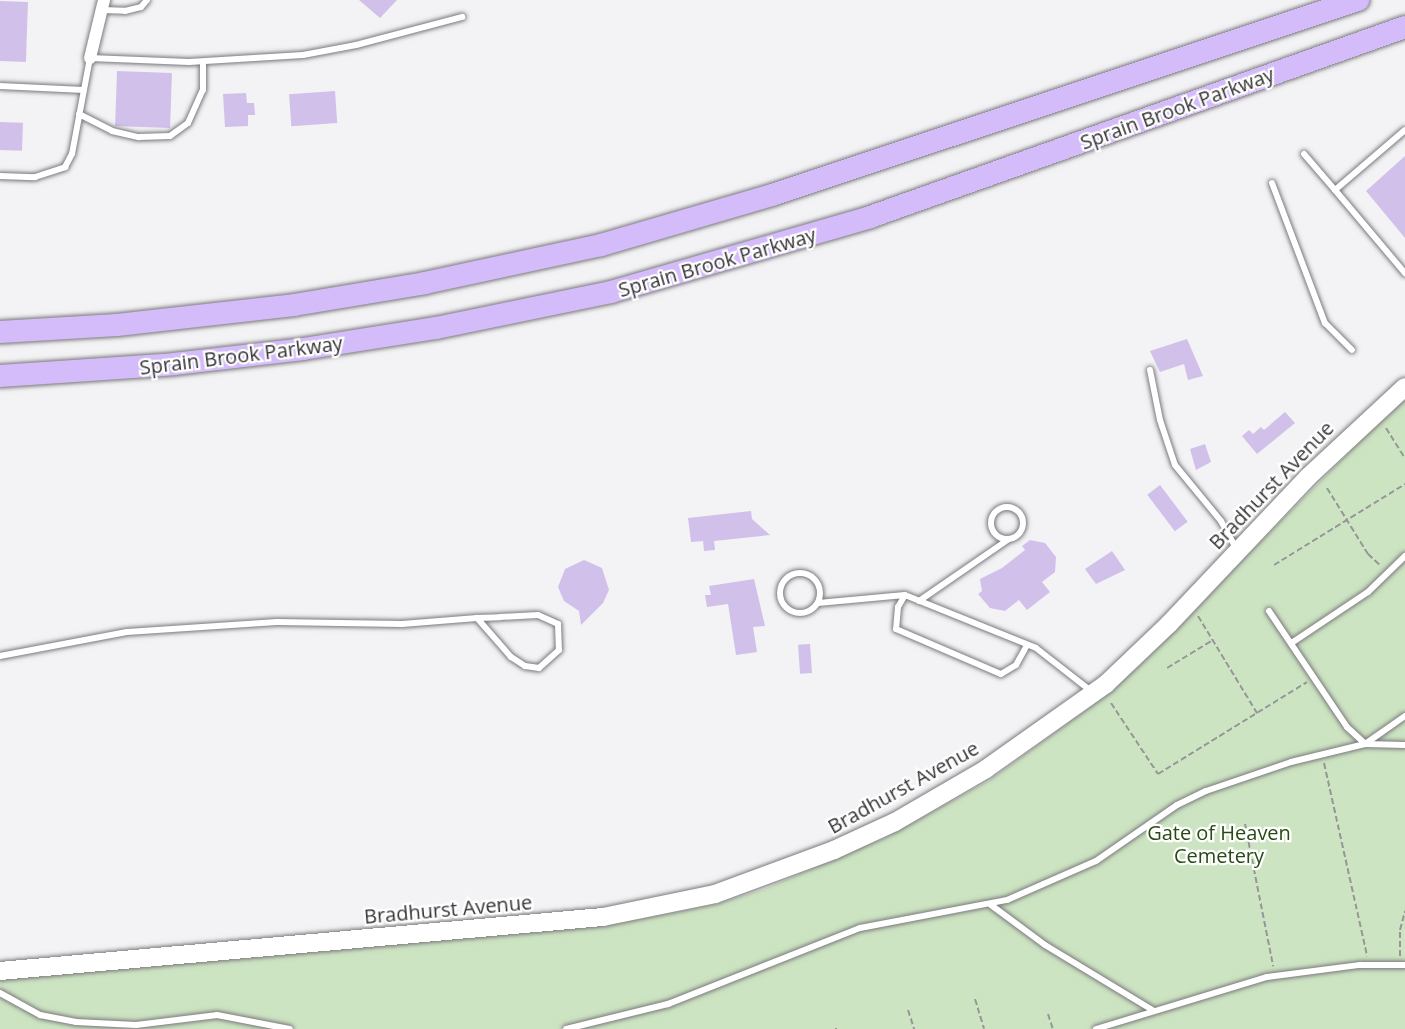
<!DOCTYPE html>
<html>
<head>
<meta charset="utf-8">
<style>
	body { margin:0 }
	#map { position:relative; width:1405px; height:1029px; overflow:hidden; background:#f3f2f5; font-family:"Open Sans",sans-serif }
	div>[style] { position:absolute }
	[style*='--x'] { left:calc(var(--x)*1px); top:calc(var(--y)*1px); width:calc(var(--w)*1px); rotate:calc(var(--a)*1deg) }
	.green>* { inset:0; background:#cde4c2 }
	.building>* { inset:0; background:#d1c1ea; transform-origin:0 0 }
	.path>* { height:2px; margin-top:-1px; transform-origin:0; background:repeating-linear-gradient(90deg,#969597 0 6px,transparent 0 9px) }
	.roads { filter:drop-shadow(0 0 2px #7b7a7d) drop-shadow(0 0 2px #7b7a7d) }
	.service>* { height:6px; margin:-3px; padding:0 3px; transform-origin:3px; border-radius:3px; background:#fff }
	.service>.ring { margin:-3px; padding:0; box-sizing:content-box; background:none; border:6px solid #fff; border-radius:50% }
	.minor>* { height:12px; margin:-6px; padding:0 6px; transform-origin:6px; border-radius:6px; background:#fff }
	.secondary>* { height:18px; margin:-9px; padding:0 9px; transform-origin:9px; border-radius:9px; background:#fff }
	.motorway>* { height:22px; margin:-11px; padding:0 11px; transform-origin:11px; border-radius:11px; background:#d4bbf9 }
	span { translate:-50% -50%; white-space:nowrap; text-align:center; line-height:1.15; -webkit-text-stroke:4.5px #fff; paint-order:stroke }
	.street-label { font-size:20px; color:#353436 }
	.park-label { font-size:20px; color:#294a14 }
</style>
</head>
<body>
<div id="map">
	<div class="green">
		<div style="clip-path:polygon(1405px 396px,1405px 1029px,0 1029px,0 978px,609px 925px,713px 905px,764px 889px,885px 838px,990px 780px,1111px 692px)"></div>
	</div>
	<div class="building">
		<div style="clip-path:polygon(359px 0,397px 0,380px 18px)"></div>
		<div style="left:0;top:1px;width:28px;height:60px;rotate:2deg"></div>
		<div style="left:117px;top:71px;width:55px;height:55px;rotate:2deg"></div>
		<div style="left:335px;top:91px;width:32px;height:46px;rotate:86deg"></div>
		<div style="clip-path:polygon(246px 93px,247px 103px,254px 103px,255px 115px,248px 115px,248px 126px,225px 127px,223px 94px)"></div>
		<div style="left:0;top:122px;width:23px;height:28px;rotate:2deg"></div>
		<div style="clip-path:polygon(1405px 156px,1405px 238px,1366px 191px)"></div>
		<div style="clip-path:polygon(1187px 339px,1203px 376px,1188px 380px,1184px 364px,1160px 372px,1150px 351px)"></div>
		<div style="clip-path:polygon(1285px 412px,1295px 423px,1257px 454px,1242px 436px,1249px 430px,1253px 434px,1261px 427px,1264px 430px)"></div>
		<div style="clip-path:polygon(1205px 444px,1211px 462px,1196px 470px,1190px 449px)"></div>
		<div style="left:1160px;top:485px;width:46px;height:16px;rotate:53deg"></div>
		<div style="clip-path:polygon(751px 511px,752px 519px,770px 535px,714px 541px,715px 550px,704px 551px,703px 541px,691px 542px,688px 518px)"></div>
		<div style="clip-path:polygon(1030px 540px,1045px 543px,1056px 557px,1055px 572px,1042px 582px,1050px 592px,1027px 610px,1019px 600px,1005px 611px,990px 608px,978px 594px,982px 591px,980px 579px,1002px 568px,1025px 550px,1022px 546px)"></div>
		<div style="clip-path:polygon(1112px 551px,1125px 570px,1096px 584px,1085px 569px)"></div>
		<div style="clip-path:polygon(584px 560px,602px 568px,609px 590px,603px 603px,581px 625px,579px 611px,564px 601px,558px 587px,565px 569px)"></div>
		<div style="clip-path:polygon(754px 579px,765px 626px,753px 627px,757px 652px,736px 655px,728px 604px,707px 607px,705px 595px,711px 595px,709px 586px)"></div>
		<div style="left:810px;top:644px;width:29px;height:12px;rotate:86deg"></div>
	</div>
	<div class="path">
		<div style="--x:1386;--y:428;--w:36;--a:58"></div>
		<div style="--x:1327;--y:488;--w:78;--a:58.2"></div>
		<div style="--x:1368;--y:554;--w:18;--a:43"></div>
		<div style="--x:1274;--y:565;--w:154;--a:-31.7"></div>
		<div style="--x:1198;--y:616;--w:114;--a:58.7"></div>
		<div style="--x:1167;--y:668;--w:54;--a:-31.3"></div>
		<div style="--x:1111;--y:703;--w:85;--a:56.5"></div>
		<div style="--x:1158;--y:774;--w:175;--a:-31.7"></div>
		<div style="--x:1324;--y:763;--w:198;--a:77.4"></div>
		<div style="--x:1245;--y:824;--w:145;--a:78.8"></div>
		<div style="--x:1400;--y:956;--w:26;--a:-90"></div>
		<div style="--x:1400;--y:930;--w:20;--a:-75"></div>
		<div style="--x:975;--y:999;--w:31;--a:73"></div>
		<div style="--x:908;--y:1010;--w:20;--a:72"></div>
		<div style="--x:1048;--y:1014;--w:16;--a:72"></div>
		<div style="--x:836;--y:1028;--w:1;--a:90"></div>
	</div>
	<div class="roads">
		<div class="service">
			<div style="--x:102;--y:10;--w:23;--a:2"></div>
			<div style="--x:125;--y:11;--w:16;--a:-14"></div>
			<div style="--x:141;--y:7;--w:9;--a:-49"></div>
			<div style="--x:0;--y:86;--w:84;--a:2.7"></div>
			<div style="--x:79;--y:114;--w:37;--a:27"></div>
			<div style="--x:112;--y:131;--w:28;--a:13"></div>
			<div style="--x:139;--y:137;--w:31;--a:-2"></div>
			<div style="--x:170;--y:136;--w:22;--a:-36"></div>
			<div style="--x:188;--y:123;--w:36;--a:-66"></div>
			<div style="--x:203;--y:90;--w:28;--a:-90"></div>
			<div style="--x:1304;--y:154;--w:48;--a:49.3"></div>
			<div style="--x:1335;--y:190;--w:92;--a:-40.6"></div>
			<div style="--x:0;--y:176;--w:35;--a:2"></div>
			<div style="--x:35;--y:177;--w:32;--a:-18"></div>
			<div style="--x:65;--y:167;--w:15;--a:-62"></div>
			<div style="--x:72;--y:154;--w:98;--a:-79.4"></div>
			<div style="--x:90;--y:58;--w:99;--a:2.3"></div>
			<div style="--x:189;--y:62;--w:114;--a:-3.5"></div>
			<div style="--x:303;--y:55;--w:54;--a:-10.7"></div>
			<div style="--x:356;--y:45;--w:110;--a:-14.8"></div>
			<div style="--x:1272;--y:183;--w:150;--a:69.3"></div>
			<div style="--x:1325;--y:323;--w:38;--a:45"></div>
			<div style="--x:1335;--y:190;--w:109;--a:49.9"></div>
			<div style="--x:1150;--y:370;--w:51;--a:78.7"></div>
			<div style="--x:1160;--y:420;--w:47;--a:71.6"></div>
			<div style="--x:1175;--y:465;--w:72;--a:50.6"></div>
			<div style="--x:1221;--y:521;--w:31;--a:61"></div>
			<div class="ring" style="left:991px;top:507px;width:26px;height:26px"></div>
			<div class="ring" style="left:780px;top:573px;width:34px;height:34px"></div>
			<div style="--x:905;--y:595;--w:14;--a:120"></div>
			<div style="--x:898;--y:607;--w:22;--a:95"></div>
			<div style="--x:896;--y:629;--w:114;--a:23.2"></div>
			<div style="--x:1001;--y:674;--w:17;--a:-31"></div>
			<div style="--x:1016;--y:665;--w:23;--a:-61"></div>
			<div style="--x:919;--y:601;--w:109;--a:-34.6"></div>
			<div style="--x:818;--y:603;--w:87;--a:-5.3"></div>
			<div style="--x:905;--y:595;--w:141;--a:22"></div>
			<div style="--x:1036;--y:648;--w:70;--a:38"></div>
			<div style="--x:1269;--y:611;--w:140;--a:56.1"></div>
			<div style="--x:1347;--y:727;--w:25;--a:43"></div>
			<div style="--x:1365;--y:744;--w:49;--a:-35"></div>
			<div style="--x:1293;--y:642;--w:90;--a:-33.7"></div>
			<div style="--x:1368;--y:592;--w:52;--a:-44.2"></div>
			<div style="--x:0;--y:656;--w:129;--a:-10.7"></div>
			<div style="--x:127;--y:632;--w:150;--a:-3.8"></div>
			<div style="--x:277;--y:622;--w:125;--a:0.9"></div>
			<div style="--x:402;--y:624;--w:75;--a:-4.6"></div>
			<div style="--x:477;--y:618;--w:23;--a:-2"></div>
			<div style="--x:500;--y:617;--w:38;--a:-3"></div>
			<div style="--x:538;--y:615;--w:22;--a:24"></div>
			<div style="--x:558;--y:624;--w:26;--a:88"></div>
			<div style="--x:559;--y:650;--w:27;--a:138"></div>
			<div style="--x:539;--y:668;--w:14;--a:-172"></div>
			<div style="--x:525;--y:666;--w:17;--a:-147"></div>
			<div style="--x:511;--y:657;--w:52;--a:-131.1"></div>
			<div style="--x:991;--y:905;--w:67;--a:36.5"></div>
			<div style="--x:1045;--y:945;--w:127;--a:31.2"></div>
			<div style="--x:0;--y:993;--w:46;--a:28.8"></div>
			<div style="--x:40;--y:1015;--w:37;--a:11"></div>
			<div style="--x:76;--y:1022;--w:60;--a:2.9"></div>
			<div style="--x:136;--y:1025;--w:82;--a:-7"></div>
			<div style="--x:217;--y:1015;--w:74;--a:10.9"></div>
			<div style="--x:566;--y:1029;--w:105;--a:-13.8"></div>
			<div style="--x:668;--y:1004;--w:206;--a:-21.6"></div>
			<div style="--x:860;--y:928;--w:150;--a:-10.8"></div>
			<div style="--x:1007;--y:900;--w:97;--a:-23.7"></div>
			<div style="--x:1096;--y:861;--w:98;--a:-34.7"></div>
			<div style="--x:1177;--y:805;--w:32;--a:-26"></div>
			<div style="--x:1206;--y:791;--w:90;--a:-18.8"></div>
			<div style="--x:1291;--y:762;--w:76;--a:-13.7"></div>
			<div style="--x:1365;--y:744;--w:40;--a:1.4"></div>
			<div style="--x:1096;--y:1029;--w:179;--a:-16.9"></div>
			<div style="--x:1267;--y:977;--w:94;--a:-7.4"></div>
			<div style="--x:1360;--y:965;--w:45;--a:0"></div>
		</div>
		<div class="minor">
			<div style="--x:90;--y:58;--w:60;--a:-76.4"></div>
		</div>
		<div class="secondary">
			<div style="--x:0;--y:971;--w:605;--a:-5.12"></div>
			<div style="--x:603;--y:917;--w:114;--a:-11.6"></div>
			<div style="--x:715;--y:894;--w:127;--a:-20.3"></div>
			<div style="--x:834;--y:850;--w:67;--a:-24.7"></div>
			<div style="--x:895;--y:822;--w:105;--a:-30.2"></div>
			<div style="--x:986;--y:769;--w:147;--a:-35.3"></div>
			<div style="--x:1106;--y:684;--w:87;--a:-43.6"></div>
			<div style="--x:1169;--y:624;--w:202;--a:-46.6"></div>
			<div style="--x:1308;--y:477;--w:132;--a:-42.9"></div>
		</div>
		<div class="motorway">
			<div style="--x:0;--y:332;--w:117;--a:-3.4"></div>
			<div style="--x:117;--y:325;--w:178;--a:-6.4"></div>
			<div style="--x:294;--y:305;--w:133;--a:-9.5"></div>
			<div style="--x:425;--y:283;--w:180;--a:-12.2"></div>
			<div style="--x:601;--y:245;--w:178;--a:-16.3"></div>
			<div style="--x:772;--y:195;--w:618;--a:-18.41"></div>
			<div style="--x:0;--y:376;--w:174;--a:-3.9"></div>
			<div style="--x:174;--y:364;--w:130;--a:-6.6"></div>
			<div style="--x:303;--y:349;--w:135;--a:-9"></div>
			<div style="--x:436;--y:328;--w:179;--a:-11.6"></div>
			<div style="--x:611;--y:292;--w:270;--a:-16.1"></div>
			<div style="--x:870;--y:217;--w:568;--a:-19.55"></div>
		</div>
	</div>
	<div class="street-label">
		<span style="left:1177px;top:108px;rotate:-20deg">Sprain Brook Parkway</span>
		<span style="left:717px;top:262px;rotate:-16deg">Sprain Brook Parkway</span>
		<span style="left:241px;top:355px;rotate:-7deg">Sprain Brook Parkway</span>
		<span style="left:1271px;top:485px;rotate:-46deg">Bradhurst Avenue</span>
		<span style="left:903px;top:787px;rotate:-29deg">Bradhurst Avenue</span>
		<span style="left:448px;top:909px;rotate:-5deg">Bradhurst Avenue</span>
	</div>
	<div class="park-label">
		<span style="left:1219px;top:844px">Gate of Heaven<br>Cemetery</span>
	</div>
</div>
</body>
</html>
